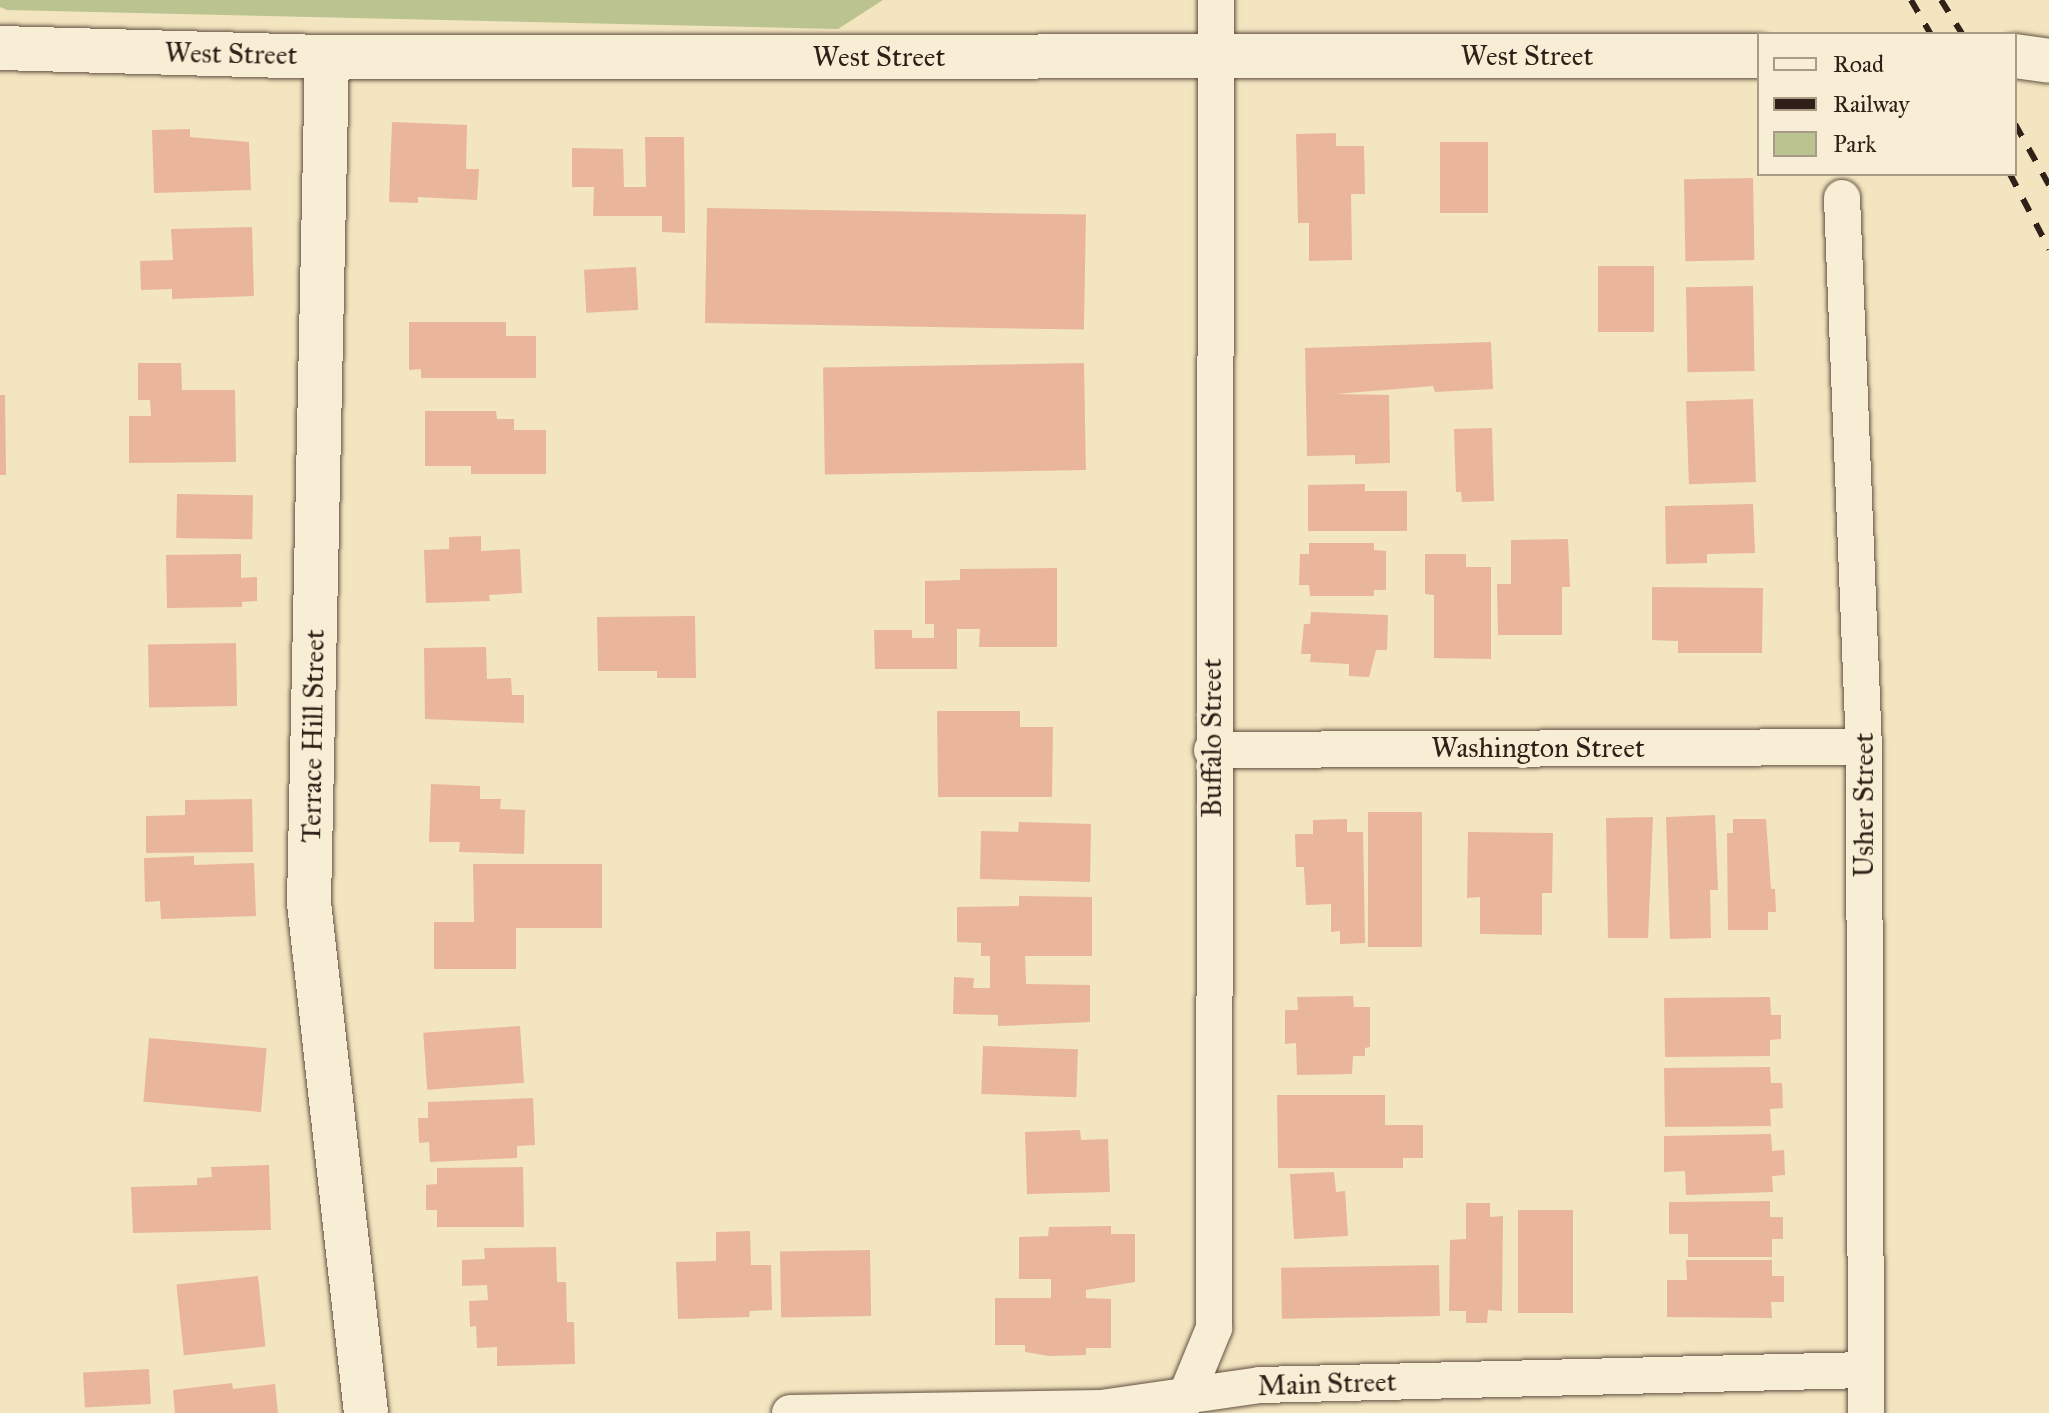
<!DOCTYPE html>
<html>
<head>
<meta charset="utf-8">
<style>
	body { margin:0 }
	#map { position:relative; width:2049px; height:1413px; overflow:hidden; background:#f3e5bf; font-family:"IM FELL Great Primer",serif }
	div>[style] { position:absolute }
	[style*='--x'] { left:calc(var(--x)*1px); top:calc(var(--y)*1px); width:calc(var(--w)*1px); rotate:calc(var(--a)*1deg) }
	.green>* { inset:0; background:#bbc491 }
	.building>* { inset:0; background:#e9b59b; transform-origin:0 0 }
	.roads { filter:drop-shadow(0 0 2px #625142) drop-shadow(0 0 2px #625142) }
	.minor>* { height:36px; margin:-18px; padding:0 18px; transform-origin:18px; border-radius:18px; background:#f7eed5 }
	.tertiary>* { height:44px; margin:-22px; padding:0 22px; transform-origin:22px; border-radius:22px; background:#f7eed5 }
	.secondary>* { height:44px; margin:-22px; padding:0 22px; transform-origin:22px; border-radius:22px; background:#f7eed5 }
	.rail>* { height:6px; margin-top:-3px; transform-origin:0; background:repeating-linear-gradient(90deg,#312018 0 14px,transparent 0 28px) }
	span { translate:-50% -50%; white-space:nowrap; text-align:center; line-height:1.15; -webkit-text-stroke:8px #f7eed5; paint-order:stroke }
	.street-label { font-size:28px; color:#312018 }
	.legend { position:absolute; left:1757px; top:32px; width:260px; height:144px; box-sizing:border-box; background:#f7eed5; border:2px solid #a89c89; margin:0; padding:10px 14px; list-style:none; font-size:24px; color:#312018 }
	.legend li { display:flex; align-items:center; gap:16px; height:40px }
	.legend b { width:40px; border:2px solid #a89c89 }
</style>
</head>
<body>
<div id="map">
	<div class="green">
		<div style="clip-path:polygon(0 0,883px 0,838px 29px,7px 10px,0 7px)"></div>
	</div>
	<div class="building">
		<div style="clip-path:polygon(392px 122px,467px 125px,466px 169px,479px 169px,477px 200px,418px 197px,418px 203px,389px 202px)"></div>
		<div style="clip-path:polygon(190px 129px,190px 137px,249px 142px,251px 190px,154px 193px,152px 130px)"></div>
		<div style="clip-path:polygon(1336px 133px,1336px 146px,1364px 146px,1365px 194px,1351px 194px,1352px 260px,1309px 261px,1309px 223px,1298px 223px,1296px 134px)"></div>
		<div style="clip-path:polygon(645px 137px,684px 137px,685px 233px,662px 232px,662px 216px,593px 216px,594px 187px,572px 187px,572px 148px,623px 149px,624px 187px,646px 187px)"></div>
		<div style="left:1488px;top:142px;width:71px;height:48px;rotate:90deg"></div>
		<div style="left:1753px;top:178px;width:82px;height:69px;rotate:89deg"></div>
		<div style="left:707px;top:208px;width:379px;height:115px;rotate:1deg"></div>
		<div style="clip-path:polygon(252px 227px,254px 296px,172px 299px,172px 289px,141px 290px,140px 261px,173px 260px,171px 229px)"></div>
		<div style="left:1598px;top:266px;width:56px;height:66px"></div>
		<div style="left:636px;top:267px;width:43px;height:52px;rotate:87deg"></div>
		<div style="left:1753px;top:286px;width:85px;height:67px;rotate:89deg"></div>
		<div style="clip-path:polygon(409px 322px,506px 322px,506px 336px,536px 336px,536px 378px,421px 378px,421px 369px,409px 370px)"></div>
		<div style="clip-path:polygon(1491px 342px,1493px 389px,1435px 392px,1433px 386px,1335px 394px,1389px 395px,1390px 463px,1355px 464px,1355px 455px,1307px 456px,1305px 348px)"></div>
		<div style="clip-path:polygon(138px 363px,181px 363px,182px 390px,235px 390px,236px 462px,129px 463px,129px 416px,151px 416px,150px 400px,138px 400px)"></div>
		<div style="left:1084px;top:363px;width:107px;height:261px;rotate:89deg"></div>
		<div style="clip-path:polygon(0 395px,5px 395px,6px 475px,0 475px)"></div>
		<div style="left:1753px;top:399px;width:83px;height:67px;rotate:88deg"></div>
		<div style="clip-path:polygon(425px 411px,496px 411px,497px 419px,514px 419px,514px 430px,546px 430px,546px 474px,471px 474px,471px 466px,425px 466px)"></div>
		<div style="clip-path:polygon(1492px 428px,1494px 501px,1462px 502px,1461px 492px,1456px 492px,1454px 429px)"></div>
		<div style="clip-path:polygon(1365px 484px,1365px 491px,1407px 491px,1407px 531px,1308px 531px,1308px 485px)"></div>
		<div style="left:177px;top:494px;width:76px;height:44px;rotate:1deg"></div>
		<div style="clip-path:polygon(1753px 504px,1755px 553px,1707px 554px,1707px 563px,1666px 564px,1665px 506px)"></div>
		<div style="clip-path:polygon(481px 536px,481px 551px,520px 549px,522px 593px,489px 595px,490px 601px,426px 603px,424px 550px,449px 549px,449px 537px)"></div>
		<div style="clip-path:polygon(1568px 539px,1570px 587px,1562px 587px,1562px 635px,1498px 635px,1497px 584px,1511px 584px,1511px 540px)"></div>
		<div style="clip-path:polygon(1309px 543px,1374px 543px,1374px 550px,1386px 551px,1386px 590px,1374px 590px,1374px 596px,1310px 596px,1309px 585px,1299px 585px,1300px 554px,1309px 554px)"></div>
		<div style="clip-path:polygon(241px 554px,241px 578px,257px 577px,257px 601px,242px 602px,242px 607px,167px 608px,166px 555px)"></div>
		<div style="clip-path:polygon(1425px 554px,1466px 554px,1466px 567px,1491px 567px,1491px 659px,1434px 658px,1434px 595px,1425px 594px)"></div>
		<div style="clip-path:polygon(1057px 568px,1057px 647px,979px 647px,980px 629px,957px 629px,957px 669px,875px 669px,874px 630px,912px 630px,912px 638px,934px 638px,934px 624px,925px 624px,925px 581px,960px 580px,960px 569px)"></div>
		<div style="clip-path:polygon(1652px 587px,1763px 588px,1762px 653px,1678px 653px,1678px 641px,1652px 640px)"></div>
		<div style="clip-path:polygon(1311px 612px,1388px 615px,1387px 650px,1376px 650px,1369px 677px,1349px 676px,1349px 664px,1310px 662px,1311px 654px,1301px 654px,1304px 624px,1310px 624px)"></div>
		<div style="clip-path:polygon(695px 616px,696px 678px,657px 678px,657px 671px,598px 671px,597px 617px)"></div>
		<div style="left:236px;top:643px;width:63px;height:88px;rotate:89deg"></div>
		<div style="clip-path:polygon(486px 647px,487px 679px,511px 678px,512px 695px,524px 695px,524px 723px,425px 719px,424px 648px)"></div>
		<div style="clip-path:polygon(937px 711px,1020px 711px,1020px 727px,1053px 727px,1052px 797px,938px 797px)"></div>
		<div style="clip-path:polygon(431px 784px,480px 786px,480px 799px,501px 799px,500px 809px,525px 810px,524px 854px,459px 852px,460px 842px,429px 842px)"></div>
		<div style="clip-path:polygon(252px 799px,253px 852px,146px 853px,146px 816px,185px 815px,185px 800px)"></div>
		<div style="left:1368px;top:812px;width:54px;height:135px"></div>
		<div style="clip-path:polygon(1715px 815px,1718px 890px,1710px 890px,1711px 938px,1670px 939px,1666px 817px)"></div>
		<div style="clip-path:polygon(1653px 817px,1648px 938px,1608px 938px,1606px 818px)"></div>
		<div style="clip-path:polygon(1347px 819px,1347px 832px,1363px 832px,1365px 943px,1340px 944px,1340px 931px,1331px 932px,1331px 904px,1306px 905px,1304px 867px,1296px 867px,1295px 834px,1313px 834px,1313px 820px)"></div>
		<div style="clip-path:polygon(1733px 819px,1766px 819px,1771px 889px,1775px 889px,1776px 912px,1768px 912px,1768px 930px,1728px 930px,1727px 833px,1733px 833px)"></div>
		<div style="clip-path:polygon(1019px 822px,1091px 824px,1090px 882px,980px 879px,981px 831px,1018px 832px)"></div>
		<div style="clip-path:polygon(1468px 832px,1553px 833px,1552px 893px,1542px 893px,1542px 935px,1480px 934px,1480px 897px,1467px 898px)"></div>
		<div style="clip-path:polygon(194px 856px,194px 865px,254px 863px,256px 916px,161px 919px,160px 901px,145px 902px,144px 858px)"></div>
		<div style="clip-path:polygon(473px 864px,602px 864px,602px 928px,516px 928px,516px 969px,434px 969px,434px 922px,474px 922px)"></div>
		<div style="clip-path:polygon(1019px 896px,1092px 897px,1092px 956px,1025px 956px,1026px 984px,1090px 985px,1090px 1022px,998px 1026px,998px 1015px,953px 1014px,954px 977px,974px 978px,973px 988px,990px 988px,990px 956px,981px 956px,981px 943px,957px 942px,957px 907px,1019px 906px)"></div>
		<div style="clip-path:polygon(1353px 996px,1354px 1007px,1370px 1007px,1370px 1047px,1365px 1048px,1365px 1056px,1353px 1056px,1352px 1074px,1297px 1075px,1296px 1043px,1285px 1044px,1285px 1010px,1298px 1010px,1297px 997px)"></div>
		<div style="clip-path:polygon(1770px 997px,1771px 1015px,1781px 1015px,1781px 1039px,1770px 1040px,1770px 1056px,1665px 1057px,1664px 998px)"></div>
		<div style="left:520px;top:1026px;width:57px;height:97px;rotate:86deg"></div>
		<div style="left:149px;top:1038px;width:118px;height:64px;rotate:5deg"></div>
		<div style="left:983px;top:1046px;width:95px;height:48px;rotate:2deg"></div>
		<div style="clip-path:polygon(1770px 1067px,1771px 1083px,1782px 1083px,1783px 1108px,1770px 1109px,1771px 1126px,1665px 1127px,1664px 1068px)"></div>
		<div style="clip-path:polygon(1277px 1095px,1385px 1095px,1385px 1125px,1423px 1125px,1423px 1158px,1403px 1158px,1403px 1168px,1278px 1168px)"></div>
		<div style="clip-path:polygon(533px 1098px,535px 1145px,517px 1146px,517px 1158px,430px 1162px,429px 1142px,419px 1143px,418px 1118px,428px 1118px,428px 1102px)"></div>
		<div style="clip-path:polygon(1080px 1130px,1081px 1140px,1108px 1139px,1110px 1192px,1027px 1194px,1025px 1132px)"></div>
		<div style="clip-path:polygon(1771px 1134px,1772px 1151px,1784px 1150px,1785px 1175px,1772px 1176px,1773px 1192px,1686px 1195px,1685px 1171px,1664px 1172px,1664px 1136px)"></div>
		<div style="clip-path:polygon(269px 1165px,271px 1230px,133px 1233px,131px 1187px,197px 1185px,197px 1178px,212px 1177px,211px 1167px)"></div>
		<div style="clip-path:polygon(523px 1167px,524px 1227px,437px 1227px,437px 1210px,426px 1210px,426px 1185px,437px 1184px,437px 1168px)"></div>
		<div style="clip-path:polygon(1334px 1172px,1336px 1192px,1345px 1191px,1348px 1236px,1294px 1239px,1290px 1174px)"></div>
		<div style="clip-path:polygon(1770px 1201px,1770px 1217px,1783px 1217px,1783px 1239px,1772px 1239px,1772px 1257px,1688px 1257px,1688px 1234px,1669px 1234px,1669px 1202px)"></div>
		<div style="clip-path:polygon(1466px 1203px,1490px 1203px,1490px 1217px,1503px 1216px,1502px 1311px,1488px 1310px,1487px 1323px,1466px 1323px,1466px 1311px,1449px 1311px,1450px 1240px,1466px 1239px)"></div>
		<div style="left:1518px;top:1210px;width:55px;height:103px"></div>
		<div style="clip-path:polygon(1111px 1226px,1111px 1234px,1135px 1234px,1135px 1282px,1086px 1290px,1086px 1298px,1111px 1299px,1111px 1348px,1086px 1348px,1086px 1355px,1049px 1356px,1025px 1352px,1025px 1345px,995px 1345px,995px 1298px,1051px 1298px,1051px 1279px,1019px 1279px,1019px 1237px,1048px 1236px,1049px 1227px)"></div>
		<div style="clip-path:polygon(750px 1231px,751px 1265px,771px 1265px,772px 1310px,750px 1311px,749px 1317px,678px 1319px,676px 1262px,716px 1261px,716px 1232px)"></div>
		<div style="clip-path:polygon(556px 1247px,557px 1282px,566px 1282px,567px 1322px,574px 1322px,575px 1364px,497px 1366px,497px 1347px,477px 1348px,476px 1326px,470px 1327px,469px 1301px,488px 1300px,487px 1285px,462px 1286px,462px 1260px,485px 1259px,484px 1248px)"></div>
		<div style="left:870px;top:1250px;width:66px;height:90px;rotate:89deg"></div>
		<div style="clip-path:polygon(1686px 1260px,1772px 1260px,1772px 1276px,1784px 1276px,1784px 1302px,1771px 1302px,1772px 1318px,1667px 1317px,1667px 1280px,1687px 1280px)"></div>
		<div style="left:1439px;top:1265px;width:51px;height:158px;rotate:89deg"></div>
		<div style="left:258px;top:1276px;width:71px;height:82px;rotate:84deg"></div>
		<div style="left:149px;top:1369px;width:35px;height:66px;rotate:87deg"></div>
		<div style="clip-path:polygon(232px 1383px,233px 1389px,275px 1384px,278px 1413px,175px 1413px,173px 1390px)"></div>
	</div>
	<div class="roads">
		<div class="minor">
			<div style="--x:1842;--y:198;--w:549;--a:87.71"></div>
			<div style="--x:1864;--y:747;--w:666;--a:89.83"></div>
			<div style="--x:1212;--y:750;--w:652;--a:-0.26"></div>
			<div style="--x:790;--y:1413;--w:311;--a:-0.9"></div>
			<div style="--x:1101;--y:1408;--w:161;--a:-8.2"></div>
			<div style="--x:1260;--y:1385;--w:605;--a:-1.42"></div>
			<div style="--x:1179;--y:1413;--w:92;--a:-67.6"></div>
			<div style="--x:1214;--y:1328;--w:1328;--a:-89.91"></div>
		</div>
		<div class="tertiary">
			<div style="--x:327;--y:57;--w:846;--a:91.22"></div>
			<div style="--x:309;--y:903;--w:513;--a:83.62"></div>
		</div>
		<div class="secondary">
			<div style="--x:0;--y:48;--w:327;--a:1.6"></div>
			<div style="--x:327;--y:57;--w:1432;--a:-0.04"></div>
			<div style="--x:2015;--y:56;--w:34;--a:8"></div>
		</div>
	</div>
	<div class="rail">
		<div style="--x:1911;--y:0;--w:39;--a:60"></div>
		<div style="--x:1941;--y:0;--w:40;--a:58"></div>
		<div style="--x:2015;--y:124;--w:70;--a:60.9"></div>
		<div style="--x:2010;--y:174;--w:85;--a:62.5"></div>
	</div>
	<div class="street-label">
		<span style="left:231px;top:54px;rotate:1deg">West Street</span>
		<span style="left:1527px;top:56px">West Street</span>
		<span style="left:879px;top:57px">West Street</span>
		<span style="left:313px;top:736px;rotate:-89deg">Terrace Hill Street</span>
		<span style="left:1212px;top:738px;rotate:-90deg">Buffalo Street</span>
		<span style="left:1538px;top:748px">Washington Street</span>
		<span style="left:1864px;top:805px;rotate:-90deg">Usher Street</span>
		<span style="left:1327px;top:1384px;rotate:-2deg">Main Street</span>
	</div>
	<ul class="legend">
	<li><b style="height:10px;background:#f7eed5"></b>Road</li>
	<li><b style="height:10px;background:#312018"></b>Railway</li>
	<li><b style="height:22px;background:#bbc491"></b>Park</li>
	</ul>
</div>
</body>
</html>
